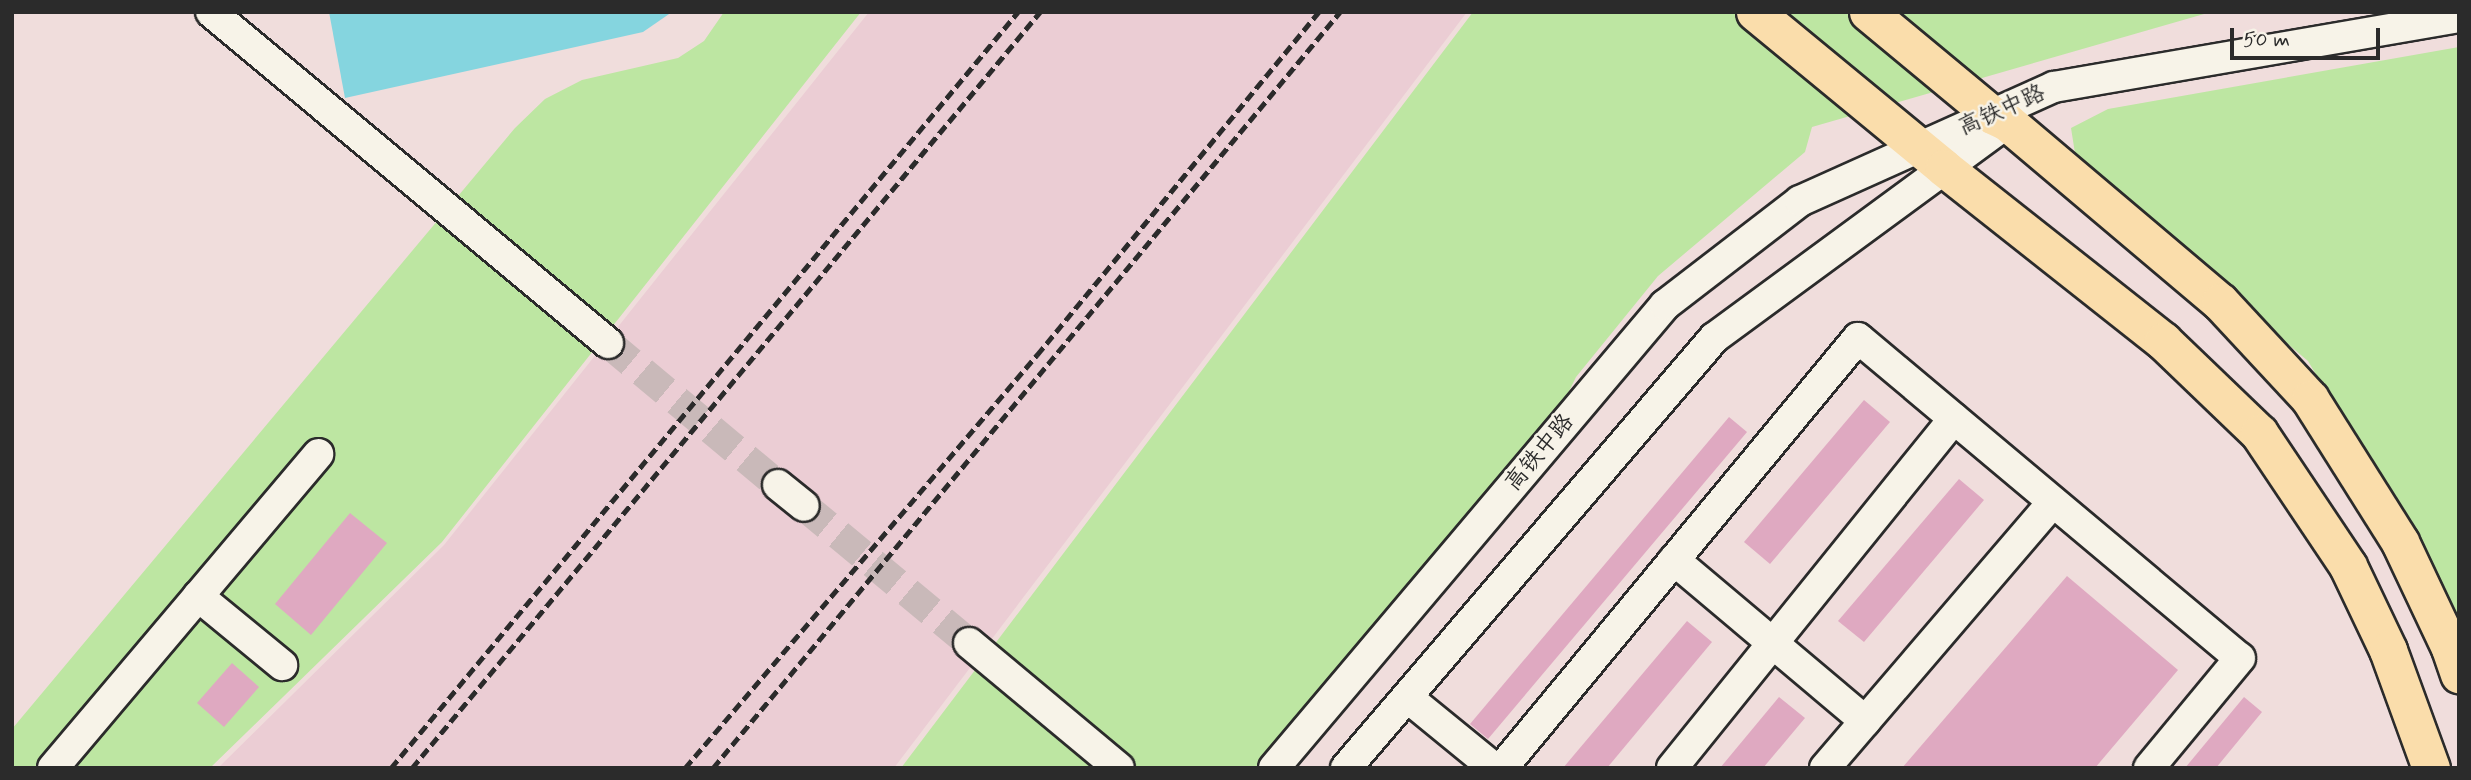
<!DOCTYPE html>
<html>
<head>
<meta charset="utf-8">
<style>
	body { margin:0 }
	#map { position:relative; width:2471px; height:780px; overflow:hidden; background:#f0dddc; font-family:Mynerve,"LXGW WenKai TC",sans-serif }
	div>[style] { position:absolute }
	.built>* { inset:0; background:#ebcdd4 }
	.green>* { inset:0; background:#bde6a2 }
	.water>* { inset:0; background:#85d5df }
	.building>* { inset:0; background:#dfa9c1 }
	.minor-tunnel>* { height:30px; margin-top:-15px; transform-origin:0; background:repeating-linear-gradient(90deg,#c9b9b9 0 30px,transparent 0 45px) }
	.roads { filter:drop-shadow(2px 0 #2b2b2b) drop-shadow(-2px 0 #2b2b2b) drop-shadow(0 2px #2b2b2b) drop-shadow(0 -2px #2b2b2b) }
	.minor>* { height:30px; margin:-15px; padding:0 15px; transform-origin:15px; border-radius:15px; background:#f7f3e8 }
	.major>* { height:37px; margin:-18.5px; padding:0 18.5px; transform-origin:18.5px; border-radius:18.5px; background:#faddab }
	.rail>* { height:5px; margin-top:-2.5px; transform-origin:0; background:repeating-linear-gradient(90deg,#2b2b2b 0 10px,transparent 0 15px) }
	span { translate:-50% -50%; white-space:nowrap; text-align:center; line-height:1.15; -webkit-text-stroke:5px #f7f3e8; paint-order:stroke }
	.street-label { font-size:23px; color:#2b2b2b }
	.frame { position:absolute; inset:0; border:14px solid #2b2b2b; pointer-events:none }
	.scale { position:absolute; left:2230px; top:28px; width:150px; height:32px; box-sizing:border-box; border:4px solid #2b2b2b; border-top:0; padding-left:9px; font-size:21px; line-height:24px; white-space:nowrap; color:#2b2b2b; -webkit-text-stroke:5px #f7f3e8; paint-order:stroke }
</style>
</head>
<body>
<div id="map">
	<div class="built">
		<i style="clip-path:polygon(869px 12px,1467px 12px,894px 768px,218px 768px,444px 545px)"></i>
	</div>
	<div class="green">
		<i style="clip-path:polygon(724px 12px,861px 12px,442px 542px,210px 768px,12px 768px,12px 729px,515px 128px,545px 99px,582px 80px,678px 58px,704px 41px)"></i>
		<i style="clip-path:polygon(1473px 12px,2211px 12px,1812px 127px,1805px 152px,1658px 276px,1576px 377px,1552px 426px,1256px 768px,901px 768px)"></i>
		<i style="clip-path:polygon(2459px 47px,2459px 635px,2444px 593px,2308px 361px,2077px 166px,2071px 128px,2108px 109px)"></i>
	</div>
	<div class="water">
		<i style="clip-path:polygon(329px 12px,672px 12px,643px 32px,345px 98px)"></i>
	</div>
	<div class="building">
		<i style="clip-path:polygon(1864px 400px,1890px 422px,1770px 564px,1744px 542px)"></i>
		<i style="clip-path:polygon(1729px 417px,1747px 432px,1488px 739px,1470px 724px)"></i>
		<i style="clip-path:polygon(1959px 479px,1984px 500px,1864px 642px,1838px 621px)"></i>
		<i style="clip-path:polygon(350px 513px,387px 543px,311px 635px,275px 604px)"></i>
		<i style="clip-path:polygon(2067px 576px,2178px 670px,2095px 768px,1902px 768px)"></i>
		<i style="clip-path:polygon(1687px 621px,1712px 642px,1607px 768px,1563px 768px)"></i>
		<i style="clip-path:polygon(232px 663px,259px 687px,224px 727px,197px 703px)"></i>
		<i style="clip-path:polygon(1779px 697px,1805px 718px,1763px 768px,1720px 768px)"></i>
		<i style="clip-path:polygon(2244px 697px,2262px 712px,2216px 768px,2185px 768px)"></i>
	</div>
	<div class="minor-tunnel">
		<i style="left:608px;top:343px;width:222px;rotate:39.9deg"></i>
		<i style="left:804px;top:506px;width:214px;rotate:39.7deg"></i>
	</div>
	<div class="roads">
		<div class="minor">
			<i style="left:211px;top:12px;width:517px;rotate:39.82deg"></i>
			<i style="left:778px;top:485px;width:33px;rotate:39deg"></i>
			<i style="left:1674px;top:560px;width:250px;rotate:40.1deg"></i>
			<i style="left:198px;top:596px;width:109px;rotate:39.4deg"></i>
			<i style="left:969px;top:643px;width:195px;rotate:39.8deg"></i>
			<i style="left:1407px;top:697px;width:112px;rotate:39.2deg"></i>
			<i style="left:53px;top:768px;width:411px;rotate:-49.8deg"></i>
			<i style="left:1274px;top:768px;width:606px;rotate:-49.82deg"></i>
			<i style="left:1665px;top:305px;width:170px;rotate:-37.6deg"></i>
			<i style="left:1800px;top:201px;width:278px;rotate:-24.2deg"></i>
			<i style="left:2054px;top:87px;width:411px;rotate:-9.8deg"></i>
			<i style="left:1346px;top:768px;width:566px;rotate:-49.44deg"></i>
			<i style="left:1714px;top:338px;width:366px;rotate:-36.3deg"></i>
			<i style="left:1502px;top:768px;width:558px;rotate:-50.38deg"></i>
			<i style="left:1858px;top:338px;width:498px;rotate:40deg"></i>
			<i style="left:2240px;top:658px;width:143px;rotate:129.6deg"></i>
			<i style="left:1672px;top:768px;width:449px;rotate:-51.1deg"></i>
			<i style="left:1825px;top:768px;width:350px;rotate:-49.4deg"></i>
		</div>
		<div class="major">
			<i style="left:1755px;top:12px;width:245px;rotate:39.5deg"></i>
			<i style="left:1944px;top:168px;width:279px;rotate:38.3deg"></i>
			<i style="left:2163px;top:341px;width:133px;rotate:43.8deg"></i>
			<i style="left:2259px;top:433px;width:160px;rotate:56.2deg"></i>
			<i style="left:2348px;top:566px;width:93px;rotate:64.5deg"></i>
			<i style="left:2388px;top:650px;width:126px;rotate:70deg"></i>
			<i style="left:1868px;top:12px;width:161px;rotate:39.7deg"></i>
			<i style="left:1992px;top:115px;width:17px;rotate:25deg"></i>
			<i style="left:2007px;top:122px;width:279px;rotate:40.2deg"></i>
			<i style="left:2220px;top:302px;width:132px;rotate:47.1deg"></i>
			<i style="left:2310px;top:399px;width:169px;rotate:57.8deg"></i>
			<i style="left:2400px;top:542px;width:117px;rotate:64.7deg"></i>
			<i style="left:2450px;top:648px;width:28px;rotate:71deg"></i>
		</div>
	</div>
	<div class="rail">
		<i style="left:391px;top:768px;width:982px;rotate:-50.33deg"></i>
		<i style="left:412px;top:768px;width:983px;rotate:-50.28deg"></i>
		<i style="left:685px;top:768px;width:543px;rotate:-49.56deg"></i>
		<i style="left:1037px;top:355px;width:444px;rotate:-50.6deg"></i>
		<i style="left:713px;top:768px;width:982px;rotate:-50.33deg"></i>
	</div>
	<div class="street-label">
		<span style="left:2002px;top:111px;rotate:-24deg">高铁中路</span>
		<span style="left:1540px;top:453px;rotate:-50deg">高铁中路</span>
	</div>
	<div class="frame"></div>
	<div class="scale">50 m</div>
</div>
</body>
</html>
